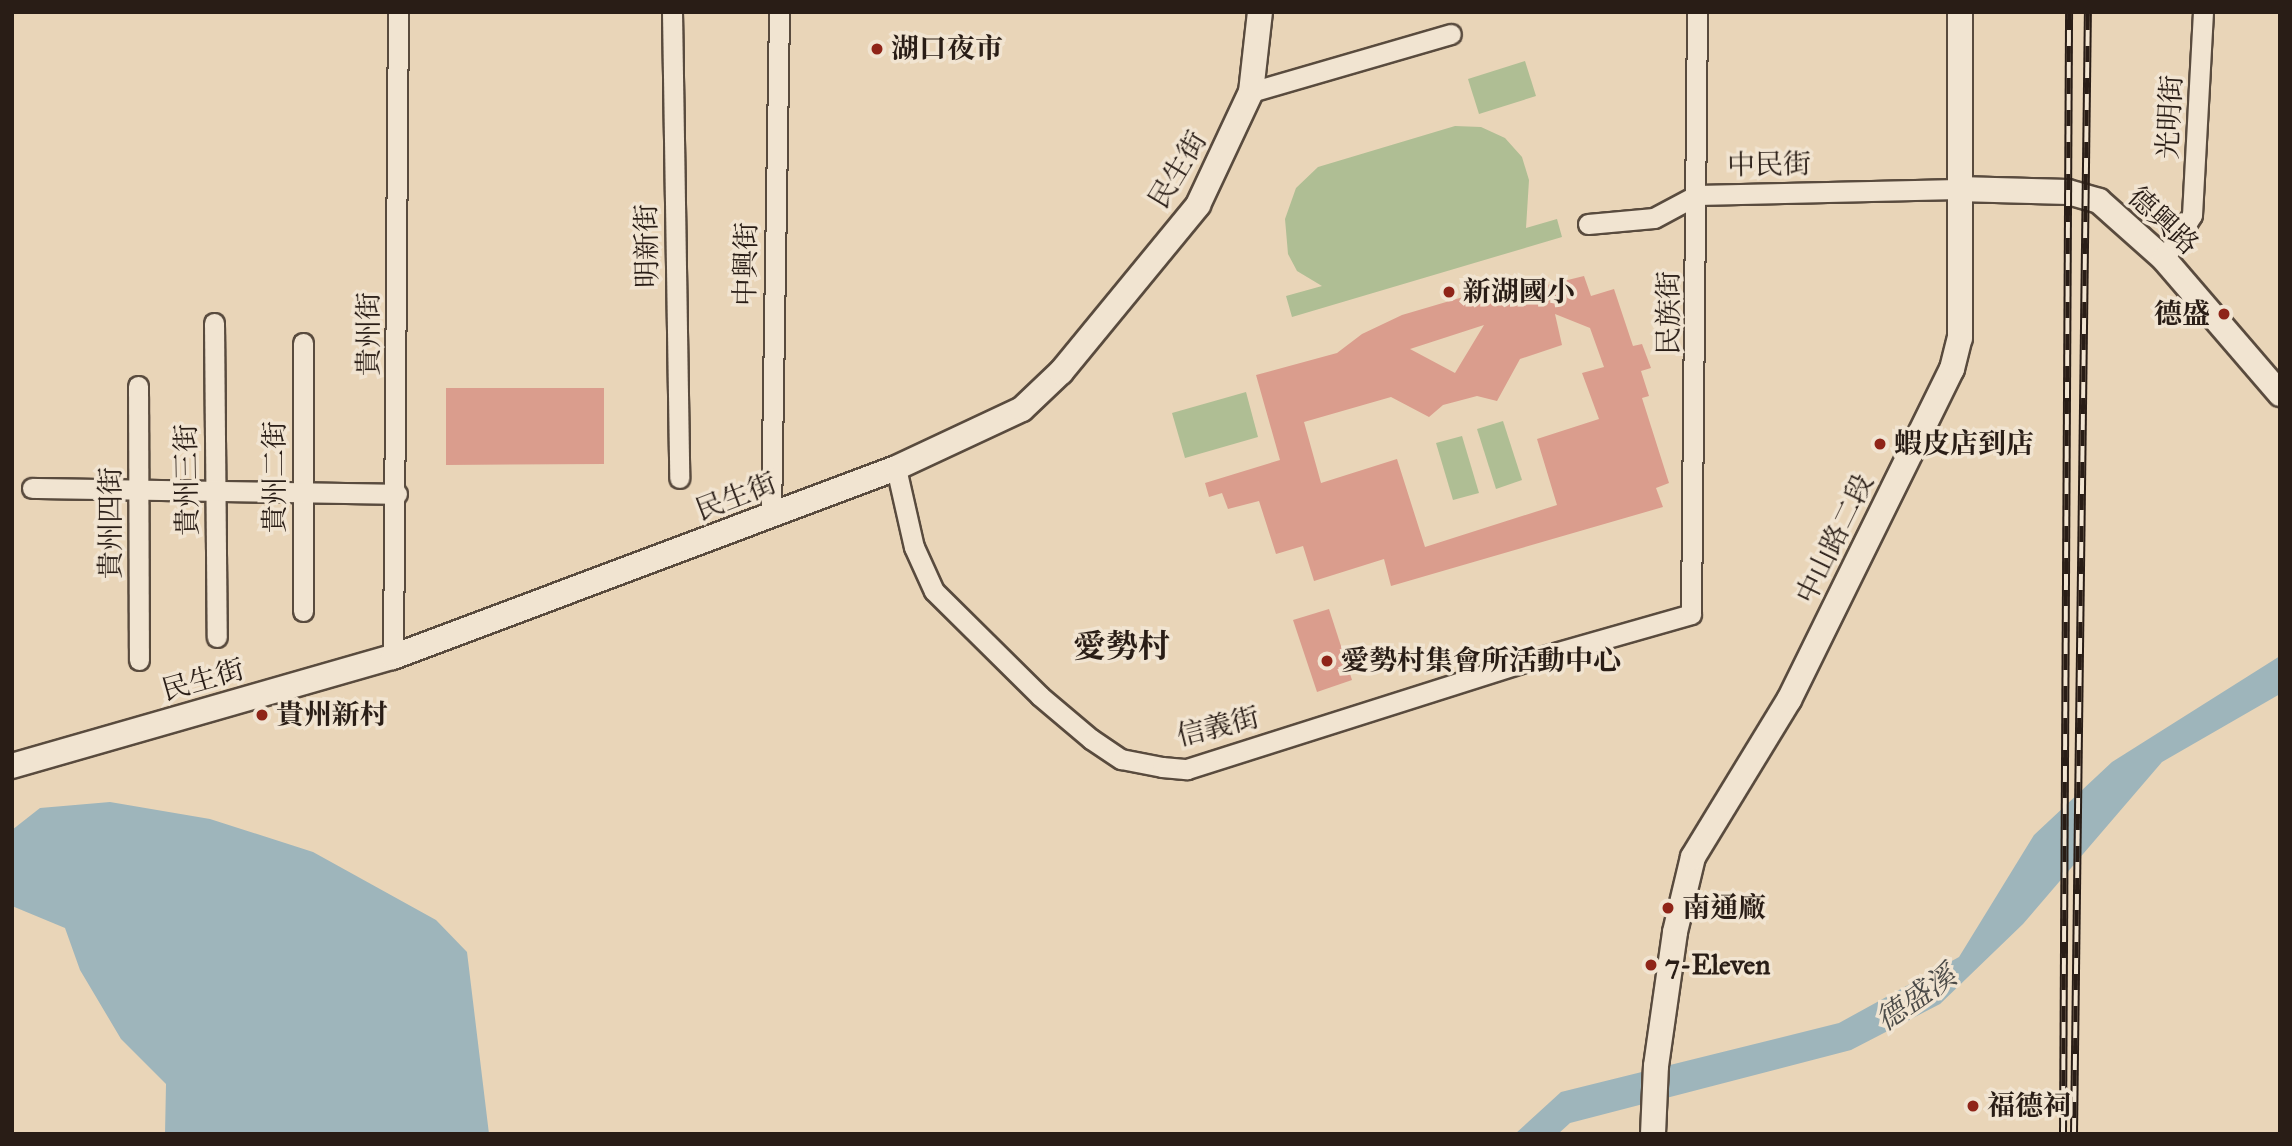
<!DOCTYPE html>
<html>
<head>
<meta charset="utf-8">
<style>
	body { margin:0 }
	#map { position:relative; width:2292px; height:1146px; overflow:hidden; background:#e9d5b8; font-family:"IM FELL Great Primer","Noto Serif TC",serif }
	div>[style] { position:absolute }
	.green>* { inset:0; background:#afbe94 }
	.water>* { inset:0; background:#9eb5bb }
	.building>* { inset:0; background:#da9d8d }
	.roads { filter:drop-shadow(2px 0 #594b3e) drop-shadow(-2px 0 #594b3e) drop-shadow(0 2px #594b3e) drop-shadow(0 -2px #594b3e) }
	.minor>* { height:19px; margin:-9.5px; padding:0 9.5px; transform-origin:9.5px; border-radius:9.5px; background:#f1e4d1 }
	.tertiary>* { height:24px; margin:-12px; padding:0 12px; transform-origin:12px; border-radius:12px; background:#f1e4d1 }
	.rail>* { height:8px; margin-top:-4px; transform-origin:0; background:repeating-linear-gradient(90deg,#f1e4d1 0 16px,#291d16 0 32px); box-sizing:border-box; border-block:2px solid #291d16 }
	.dots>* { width:19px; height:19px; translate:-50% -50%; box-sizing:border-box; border:4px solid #f1e4d1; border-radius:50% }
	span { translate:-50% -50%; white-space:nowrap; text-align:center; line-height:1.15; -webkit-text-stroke:7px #f1e4d1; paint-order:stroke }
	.poi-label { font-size:28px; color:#291d16; font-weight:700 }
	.left { translate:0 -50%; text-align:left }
	.right { translate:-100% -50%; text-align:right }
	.street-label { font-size:28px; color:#291d16 }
	.water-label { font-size:30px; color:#4c4b48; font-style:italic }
	.quarter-label { font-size:32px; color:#291d16; font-weight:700 }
	.frame { position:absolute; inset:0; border:14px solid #291d16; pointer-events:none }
</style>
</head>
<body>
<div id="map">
	<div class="green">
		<i style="clip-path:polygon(1525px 61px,1536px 96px,1479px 114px,1468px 79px)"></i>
		<i style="clip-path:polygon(1455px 126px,1481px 127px,1505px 138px,1522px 157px,1529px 180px,1526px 228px,1557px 219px,1562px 237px,1292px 317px,1286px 296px,1322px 286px,1297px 271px,1288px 254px,1285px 219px,1296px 188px,1318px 167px)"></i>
		<i style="clip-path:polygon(1246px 392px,1258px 437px,1185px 458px,1172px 413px)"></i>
		<i style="clip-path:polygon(1503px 421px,1522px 480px,1496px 489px,1477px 429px)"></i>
		<i style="clip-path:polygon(1462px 436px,1479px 493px,1453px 500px,1436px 443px)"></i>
	</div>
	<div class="water">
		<i style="clip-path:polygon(2280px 656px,2280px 694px,2162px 762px,2023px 924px,1940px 1004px,1851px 1050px,1570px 1123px,1558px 1134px,1515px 1134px,1561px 1092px,1839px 1023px,1959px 957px,2034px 835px,2112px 762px)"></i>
		<i style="clip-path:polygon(110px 802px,210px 819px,313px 852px,436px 920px,467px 952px,489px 1134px,165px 1134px,166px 1084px,121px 1039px,80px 970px,65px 928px,12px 906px,12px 830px,40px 808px)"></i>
	</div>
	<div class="building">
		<i style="clip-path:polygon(evenodd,1584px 276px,1591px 296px,1614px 289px,1633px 346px,1642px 344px,1651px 368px,1641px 371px,1649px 396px,1642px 398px,1669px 483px,1656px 488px,1663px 507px,1391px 586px,1384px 559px,1314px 581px,1303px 546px,1276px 554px,1259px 501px,1228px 509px,1222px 493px,1209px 497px,1205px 483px,1280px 460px,1256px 375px,1337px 353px,1362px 334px,1402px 315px,1470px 295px,1535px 288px,1584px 276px,1555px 314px,1590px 328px,1604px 367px,1582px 373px,1599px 419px,1537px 439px,1557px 505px,1425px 547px,1397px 459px,1321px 483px,1304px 422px,1391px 397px,1429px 417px,1443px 405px,1477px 396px,1497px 401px,1520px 359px,1562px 345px,1555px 314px,1584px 276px,1484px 325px,1455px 373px,1410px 349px,1484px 325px)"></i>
		<i style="clip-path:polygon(446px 388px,604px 388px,604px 464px,446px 465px)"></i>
		<i style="clip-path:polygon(1329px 609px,1352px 680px,1317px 692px,1293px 620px)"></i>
	</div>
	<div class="roads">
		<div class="minor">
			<i style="left:672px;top:12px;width:466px;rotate:89.1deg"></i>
			<i style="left:1251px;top:92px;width:208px;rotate:-16.2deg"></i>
			<i style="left:1588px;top:224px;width:66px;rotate:-5.2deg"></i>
			<i style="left:1654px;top:218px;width:49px;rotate:-28.1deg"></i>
			<i style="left:1697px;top:195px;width:261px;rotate:-1.3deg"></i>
			<i style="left:2164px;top:259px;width:52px;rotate:-57.5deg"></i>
			<i style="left:2192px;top:215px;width:203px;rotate:-86.9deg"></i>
			<i style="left:214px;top:323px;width:314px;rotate:89.5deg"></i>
			<i style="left:303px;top:343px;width:268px;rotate:90deg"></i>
			<i style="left:138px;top:386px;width:274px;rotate:89.8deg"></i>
			<i style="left:896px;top:468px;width:81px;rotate:77.2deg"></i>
			<i style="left:914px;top:547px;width:48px;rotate:65.6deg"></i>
			<i style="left:934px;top:591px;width:149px;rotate:44.7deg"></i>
			<i style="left:1040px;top:696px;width:67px;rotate:40.1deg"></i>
			<i style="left:1091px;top:739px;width:36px;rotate:34deg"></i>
			<i style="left:1121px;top:759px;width:42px;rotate:11deg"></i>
			<i style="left:1162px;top:767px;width:25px;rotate:5deg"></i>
			<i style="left:1187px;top:769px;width:367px;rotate:-17.6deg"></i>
			<i style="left:1537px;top:658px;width:160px;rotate:-15.9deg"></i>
			<i style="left:1691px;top:614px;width:602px;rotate:-89.43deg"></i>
			<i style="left:32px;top:488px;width:365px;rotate:0.9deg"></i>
			<i style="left:771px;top:516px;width:504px;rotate:-89.09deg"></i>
			<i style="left:393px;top:657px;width:645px;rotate:-89.56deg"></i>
		</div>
		<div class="tertiary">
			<i style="left:1958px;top:189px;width:110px;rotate:1.6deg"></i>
			<i style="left:2068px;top:192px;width:32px;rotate:16deg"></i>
			<i style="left:2099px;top:201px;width:87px;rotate:41.7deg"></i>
			<i style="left:2164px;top:259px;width:178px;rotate:49.3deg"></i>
			<i style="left:12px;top:766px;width:396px;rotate:-16deg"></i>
			<i style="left:393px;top:657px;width:537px;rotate:-20.59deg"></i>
			<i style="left:896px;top:468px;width:139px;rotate:-25.1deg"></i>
			<i style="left:1022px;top:409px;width:54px;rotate:-43.5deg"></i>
			<i style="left:1061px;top:372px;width:216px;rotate:-50.6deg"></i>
			<i style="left:1198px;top:205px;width:125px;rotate:-64.9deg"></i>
			<i style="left:1251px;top:92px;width:81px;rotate:-83.6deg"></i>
			<i style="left:1653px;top:1134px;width:68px;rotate:-87.5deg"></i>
			<i style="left:1656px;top:1066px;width:135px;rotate:-81.9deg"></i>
			<i style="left:1675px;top:932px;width:77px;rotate:-76.5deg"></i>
			<i style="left:1693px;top:857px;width:184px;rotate:-58.6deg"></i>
			<i style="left:1789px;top:700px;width:369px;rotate:-63.8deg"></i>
			<i style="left:1952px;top:369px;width:32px;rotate:-76deg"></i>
			<i style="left:1960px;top:338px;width:326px;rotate:-90deg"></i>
		</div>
	</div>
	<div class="rail">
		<i style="left:2063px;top:1134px;width:1122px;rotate:-89.69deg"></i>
		<i style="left:2074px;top:1134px;width:1122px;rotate:-89.29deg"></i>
	</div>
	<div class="dots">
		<i style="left:877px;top:49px;background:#8f2418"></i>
		<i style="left:1449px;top:292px;background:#8f2418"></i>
		<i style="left:2224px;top:314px;background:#8f2418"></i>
		<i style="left:1880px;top:444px;background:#8f2418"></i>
		<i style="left:1327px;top:661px;background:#8f2418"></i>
		<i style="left:262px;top:715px;background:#8f2418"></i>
		<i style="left:1668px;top:908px;background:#8f2418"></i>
		<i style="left:1651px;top:965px;background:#8f2418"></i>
		<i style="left:1973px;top:1106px;background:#8f2418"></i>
	</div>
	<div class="poi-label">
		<span class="left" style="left:891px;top:49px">湖口夜市</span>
		<span class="left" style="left:1463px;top:292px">新湖國小</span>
		<span class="right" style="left:2210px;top:314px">德盛</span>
		<span class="left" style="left:1894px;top:444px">蝦皮店到店</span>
		<span class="left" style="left:1341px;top:661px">愛勢村集會所活動中心</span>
		<span class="left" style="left:276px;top:715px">貴州新村</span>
		<span class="left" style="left:1682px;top:908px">南通廠</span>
		<span class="left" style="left:1665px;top:965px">7-Eleven</span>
		<span class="left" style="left:1987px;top:1106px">福德祠</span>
	</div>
	<div class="street-label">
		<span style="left:2170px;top:117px;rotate:-87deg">光明街</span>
		<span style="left:1769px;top:165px;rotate:-1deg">中民街</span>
		<span style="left:1178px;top:170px;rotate:-59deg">民生街</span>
		<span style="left:2163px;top:221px;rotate:43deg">德興路</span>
		<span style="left:647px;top:246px;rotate:-91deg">明新街</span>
		<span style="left:746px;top:264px;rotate:-89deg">中興街</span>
		<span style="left:1669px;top:313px;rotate:-90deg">民族街</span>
		<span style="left:369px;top:334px;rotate:-90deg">貴州街</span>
		<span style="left:275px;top:477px;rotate:-90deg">貴州二街</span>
		<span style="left:187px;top:480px;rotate:-91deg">貴州三街</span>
		<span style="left:736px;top:497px;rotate:-21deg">民生街</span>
		<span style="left:111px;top:523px;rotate:-90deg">貴州四街</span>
		<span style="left:1835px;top:539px;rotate:-64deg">中山路二段</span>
		<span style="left:203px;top:680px;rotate:-16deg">民生街</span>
		<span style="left:1218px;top:727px;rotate:-14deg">信義街</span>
	</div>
	<div class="water-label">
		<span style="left:1916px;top:998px;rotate:-35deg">德盛溪</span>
	</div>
	<div class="quarter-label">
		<span style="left:1122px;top:647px">愛勢村</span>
	</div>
	<div class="frame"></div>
</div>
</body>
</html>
